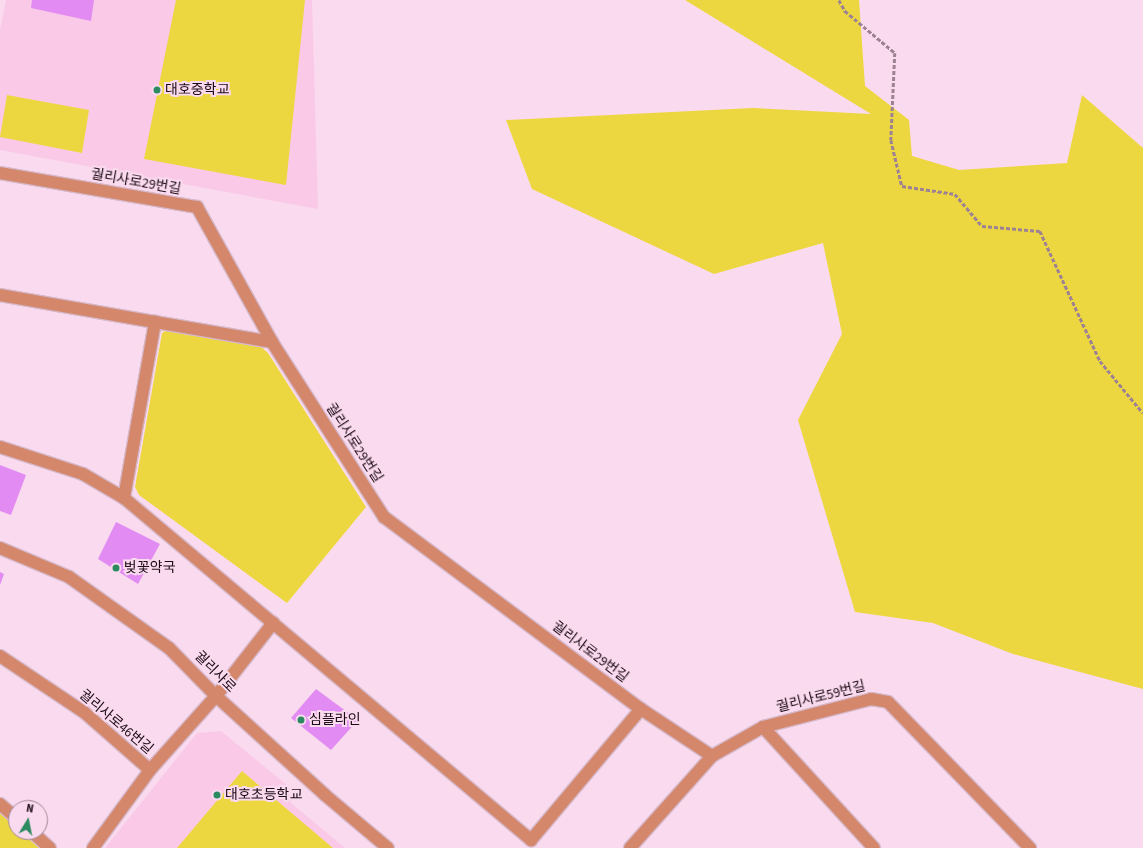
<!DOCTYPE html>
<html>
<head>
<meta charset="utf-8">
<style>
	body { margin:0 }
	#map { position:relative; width:1143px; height:848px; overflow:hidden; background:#fadaee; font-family:"Source Sans 3","Noto Sans KR",sans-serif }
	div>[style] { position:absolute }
	.built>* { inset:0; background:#fac9e7 }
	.green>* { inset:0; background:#edd740 }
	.building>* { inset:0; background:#e28cf3 }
	.path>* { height:2.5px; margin-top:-1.25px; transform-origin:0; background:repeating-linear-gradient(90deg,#9c8292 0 4px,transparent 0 6px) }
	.roads { filter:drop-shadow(1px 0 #d6b9cb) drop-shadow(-1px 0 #d6b9cb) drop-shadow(0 1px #d6b9cb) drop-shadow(0 -1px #d6b9cb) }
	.minor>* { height:12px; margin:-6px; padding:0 6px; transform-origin:6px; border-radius:6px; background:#d4876b }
	.dots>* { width:11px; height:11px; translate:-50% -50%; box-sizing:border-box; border:2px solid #fadaee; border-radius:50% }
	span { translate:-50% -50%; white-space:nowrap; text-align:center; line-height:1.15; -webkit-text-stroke:4px #fadaee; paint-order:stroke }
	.poi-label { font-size:14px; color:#1c0b16 }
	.left { translate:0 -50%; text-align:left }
	.street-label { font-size:14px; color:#1c0b16 }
	.north { position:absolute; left:8px; top:800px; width:40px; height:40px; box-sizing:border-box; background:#fadaee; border:1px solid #a18798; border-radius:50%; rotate:10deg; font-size:11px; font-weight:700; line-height:16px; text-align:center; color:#1c0b16 }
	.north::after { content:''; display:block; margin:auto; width:14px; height:18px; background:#2c8a61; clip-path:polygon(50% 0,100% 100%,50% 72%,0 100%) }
</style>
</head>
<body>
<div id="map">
	<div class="built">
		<i style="clip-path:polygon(6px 0,312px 0,318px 209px,0 150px,0 30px)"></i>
		<i style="clip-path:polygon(221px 731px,288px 786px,291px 803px,345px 848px,105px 848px,197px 733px)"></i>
	</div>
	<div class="green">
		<i style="clip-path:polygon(176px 0,305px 0,286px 185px,144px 159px)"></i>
		<i style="clip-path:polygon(685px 0,859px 0,865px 86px,909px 120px,912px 156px,959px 170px,1067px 163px,1082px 95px,1143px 148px,1143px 689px,1013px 654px,933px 623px,855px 612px,798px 420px,842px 334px,823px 243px,714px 274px,532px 189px,506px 120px,753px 108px,871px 114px)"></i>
		<i style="clip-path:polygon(7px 95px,89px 110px,82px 153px,0 137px)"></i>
		<i style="clip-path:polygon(167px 330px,260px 346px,268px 353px,366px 507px,287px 603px,139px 495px,135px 487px,162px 333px)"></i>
		<i style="clip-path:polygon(242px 771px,333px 848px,177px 848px)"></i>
		<i style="clip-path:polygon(0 813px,16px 827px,16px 832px,22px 832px,40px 848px,0 848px)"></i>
	</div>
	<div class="building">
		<i style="clip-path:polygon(32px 0,94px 0,91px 21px,31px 8px)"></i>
		<i style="clip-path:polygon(0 465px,26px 475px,11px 515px,0 511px)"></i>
		<i style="clip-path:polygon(116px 522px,160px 544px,138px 584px,98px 559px)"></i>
		<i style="clip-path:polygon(0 572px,4px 574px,0 585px)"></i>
		<i style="clip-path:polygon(316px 689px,358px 720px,331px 750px,291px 718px)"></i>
	</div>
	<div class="path">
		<i style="left:839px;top:0;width:13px;rotate:61deg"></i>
		<i style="left:845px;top:11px;width:65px;rotate:40deg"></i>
		<i style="left:895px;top:53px;width:87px;rotate:92.6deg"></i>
		<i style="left:891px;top:140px;width:47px;rotate:76.6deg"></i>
		<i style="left:902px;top:186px;width:54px;rotate:8.6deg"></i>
		<i style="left:955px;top:194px;width:42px;rotate:49.8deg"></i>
		<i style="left:982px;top:226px;width:58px;rotate:4.9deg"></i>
		<i style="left:1040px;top:231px;width:143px;rotate:65.2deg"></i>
		<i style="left:1100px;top:361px;width:67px;rotate:50.4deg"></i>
	</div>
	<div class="roads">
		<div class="minor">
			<i style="left:0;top:173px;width:200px;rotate:9.8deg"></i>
			<i style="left:197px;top:207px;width:154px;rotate:60.9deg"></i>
			<i style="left:272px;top:342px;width:208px;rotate:57.4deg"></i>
			<i style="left:384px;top:517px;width:321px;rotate:36.8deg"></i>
			<i style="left:641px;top:709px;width:85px;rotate:33.5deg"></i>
			<i style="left:0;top:295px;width:157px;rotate:9.9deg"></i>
			<i style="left:0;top:447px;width:87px;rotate:18deg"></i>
			<i style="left:83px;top:474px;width:48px;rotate:30.3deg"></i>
			<i style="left:124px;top:498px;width:179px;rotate:-80deg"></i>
			<i style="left:155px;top:322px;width:119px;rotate:9.7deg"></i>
			<i style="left:124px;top:498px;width:532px;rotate:40.04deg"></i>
			<i style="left:531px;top:840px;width:171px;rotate:-50deg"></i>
			<i style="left:0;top:548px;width:75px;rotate:22.8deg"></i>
			<i style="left:69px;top:577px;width:123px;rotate:35.4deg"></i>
			<i style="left:169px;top:648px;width:67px;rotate:45.6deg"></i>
			<i style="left:216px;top:696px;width:147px;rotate:42.2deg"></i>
			<i style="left:325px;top:795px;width:82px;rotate:40.1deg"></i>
			<i style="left:0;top:656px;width:102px;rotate:33.8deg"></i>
			<i style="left:85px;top:713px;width:86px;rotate:41.2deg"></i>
			<i style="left:150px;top:770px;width:99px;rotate:-48.3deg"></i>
			<i style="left:216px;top:696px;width:93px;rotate:-52deg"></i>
			<i style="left:763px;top:727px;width:164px;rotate:47.5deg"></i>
			<i style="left:0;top:804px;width:21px;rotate:41deg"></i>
			<i style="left:32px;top:832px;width:24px;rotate:42deg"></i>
			<i style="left:93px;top:848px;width:97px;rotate:-53.8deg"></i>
			<i style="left:630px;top:848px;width:123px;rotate:-48.3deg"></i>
			<i style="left:712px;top:756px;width:59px;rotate:-29.6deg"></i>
			<i style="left:763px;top:727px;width:112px;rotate:-14.5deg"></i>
			<i style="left:871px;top:699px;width:17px;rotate:10deg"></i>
			<i style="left:888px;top:702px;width:204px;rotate:45.8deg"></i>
		</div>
	</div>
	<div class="dots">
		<i style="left:157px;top:90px;background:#2c8a61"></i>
		<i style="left:116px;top:568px;background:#2c8a61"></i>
		<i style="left:301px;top:720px;background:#2c8a61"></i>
		<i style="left:217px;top:795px;background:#2c8a61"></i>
	</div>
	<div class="poi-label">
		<span class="left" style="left:165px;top:90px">대호중학교</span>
		<span class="left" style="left:124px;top:568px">벚꽃약국</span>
		<span class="left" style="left:309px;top:720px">심플라인</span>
		<span class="left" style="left:225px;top:795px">대호초등학교</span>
	</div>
	<div class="street-label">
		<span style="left:136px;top:182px;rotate:10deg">궐리사로29번길</span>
		<span style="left:354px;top:443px;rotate:57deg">궐리사로29번길</span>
		<span style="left:590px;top:652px;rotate:37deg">궐리사로29번길</span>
		<span style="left:215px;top:672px;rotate:45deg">궐리사로</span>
		<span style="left:821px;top:697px;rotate:-14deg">궐리사로59번길</span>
		<span style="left:116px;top:722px;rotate:40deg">궐리사로46번길</span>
	</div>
	<div class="north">N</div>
</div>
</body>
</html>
